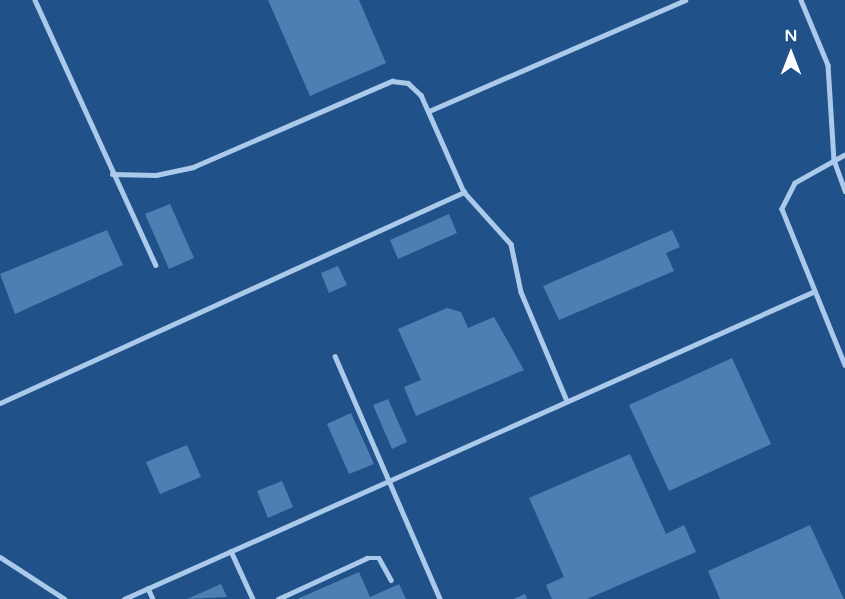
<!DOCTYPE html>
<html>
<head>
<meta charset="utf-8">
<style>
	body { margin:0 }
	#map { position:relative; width:845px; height:599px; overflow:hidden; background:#205289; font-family:"Varela Round",sans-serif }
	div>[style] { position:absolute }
	.building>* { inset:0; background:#4d7fb2 }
	.lane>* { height:4.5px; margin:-2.25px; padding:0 2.25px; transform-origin:2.25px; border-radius:2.25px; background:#abcaeb }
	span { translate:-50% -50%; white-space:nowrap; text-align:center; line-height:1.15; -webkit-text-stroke:4.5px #205289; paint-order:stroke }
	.north { position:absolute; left:761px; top:24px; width:60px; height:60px; -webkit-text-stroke:4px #205289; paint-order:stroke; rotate:0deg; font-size:16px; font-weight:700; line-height:24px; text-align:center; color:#fff }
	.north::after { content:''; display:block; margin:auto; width:21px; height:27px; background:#fff; clip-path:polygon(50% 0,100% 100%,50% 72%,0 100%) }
</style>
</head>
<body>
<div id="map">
	<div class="building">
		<i style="clip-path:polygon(268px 0,359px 0,386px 63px,310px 96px)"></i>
		<i style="clip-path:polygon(170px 204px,194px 258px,169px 269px,145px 214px)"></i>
		<i style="clip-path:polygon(449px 214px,457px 233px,398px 259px,390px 240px)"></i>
		<i style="clip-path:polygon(107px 230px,123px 265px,15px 314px,0 274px)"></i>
		<i style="clip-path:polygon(672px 230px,680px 247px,666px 253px,674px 271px,559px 320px,543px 286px)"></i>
		<i style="clip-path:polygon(338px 266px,347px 285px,329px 293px,321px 273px)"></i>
		<i style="clip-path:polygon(447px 308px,461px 312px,468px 328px,494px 317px,524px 370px,416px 416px,404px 387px,421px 380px,398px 329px)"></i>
		<i style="clip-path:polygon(732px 358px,771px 444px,669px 491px,629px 405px)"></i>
		<i style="clip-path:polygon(388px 399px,407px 442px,392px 449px,373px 405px)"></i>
		<i style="clip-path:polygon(351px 413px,374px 464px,349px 474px,327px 424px)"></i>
		<i style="clip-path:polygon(187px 445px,201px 477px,160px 494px,146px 462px)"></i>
		<i style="clip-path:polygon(630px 454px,666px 534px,684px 525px,696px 552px,587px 599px,552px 599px,546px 585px,564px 577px,529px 498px)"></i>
		<i style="clip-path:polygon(282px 481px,293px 507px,268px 518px,257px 491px)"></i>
		<i style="clip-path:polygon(810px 525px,844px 599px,720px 599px,708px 571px)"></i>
		<i style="clip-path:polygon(359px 572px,370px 597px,399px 584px,406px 599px,297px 599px)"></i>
		<i style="clip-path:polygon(221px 584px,227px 597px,187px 599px)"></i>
		<i style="clip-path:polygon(525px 594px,527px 599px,513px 599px)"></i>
	</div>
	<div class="lane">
		<i style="left:35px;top:0;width:291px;rotate:65.5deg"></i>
		<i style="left:801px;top:0;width:70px;rotate:67.4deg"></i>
		<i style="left:828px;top:65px;width:95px;rotate:86.4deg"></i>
		<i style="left:834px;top:160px;width:33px;rotate:70deg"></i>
		<i style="left:429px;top:111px;width:279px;rotate:-23.4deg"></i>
		<i style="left:845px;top:155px;width:57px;rotate:150.8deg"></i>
		<i style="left:795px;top:183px;width:29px;rotate:117deg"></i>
		<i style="left:782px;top:209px;width:168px;rotate:68deg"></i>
		<i style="left:112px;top:174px;width:44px;rotate:1.3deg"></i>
		<i style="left:156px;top:175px;width:38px;rotate:-12deg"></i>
		<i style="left:193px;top:167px;width:217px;rotate:-23.4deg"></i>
		<i style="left:392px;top:81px;width:16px;rotate:7deg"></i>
		<i style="left:408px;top:83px;width:18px;rotate:43deg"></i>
		<i style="left:421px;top:95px;width:106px;rotate:66.1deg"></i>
		<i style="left:464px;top:192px;width:70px;rotate:47.9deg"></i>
		<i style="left:511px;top:244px;width:49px;rotate:78.2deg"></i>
		<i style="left:521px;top:292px;width:118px;rotate:67.1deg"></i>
		<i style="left:335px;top:356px;width:265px;rotate:66.6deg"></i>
		<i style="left:0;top:403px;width:510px;rotate:-24.45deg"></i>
		<i style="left:231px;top:551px;width:53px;rotate:65.4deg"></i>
		<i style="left:0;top:557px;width:77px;rotate:32.9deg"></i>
		<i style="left:148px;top:588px;width:12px;rotate:66deg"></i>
		<i style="left:124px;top:599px;width:754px;rotate:-24.02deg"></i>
		<i style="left:278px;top:599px;width:98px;rotate:-24.7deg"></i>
		<i style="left:367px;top:558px;width:12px"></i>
		<i style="left:379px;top:558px;width:25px;rotate:61deg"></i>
	</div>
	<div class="north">N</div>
</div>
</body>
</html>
